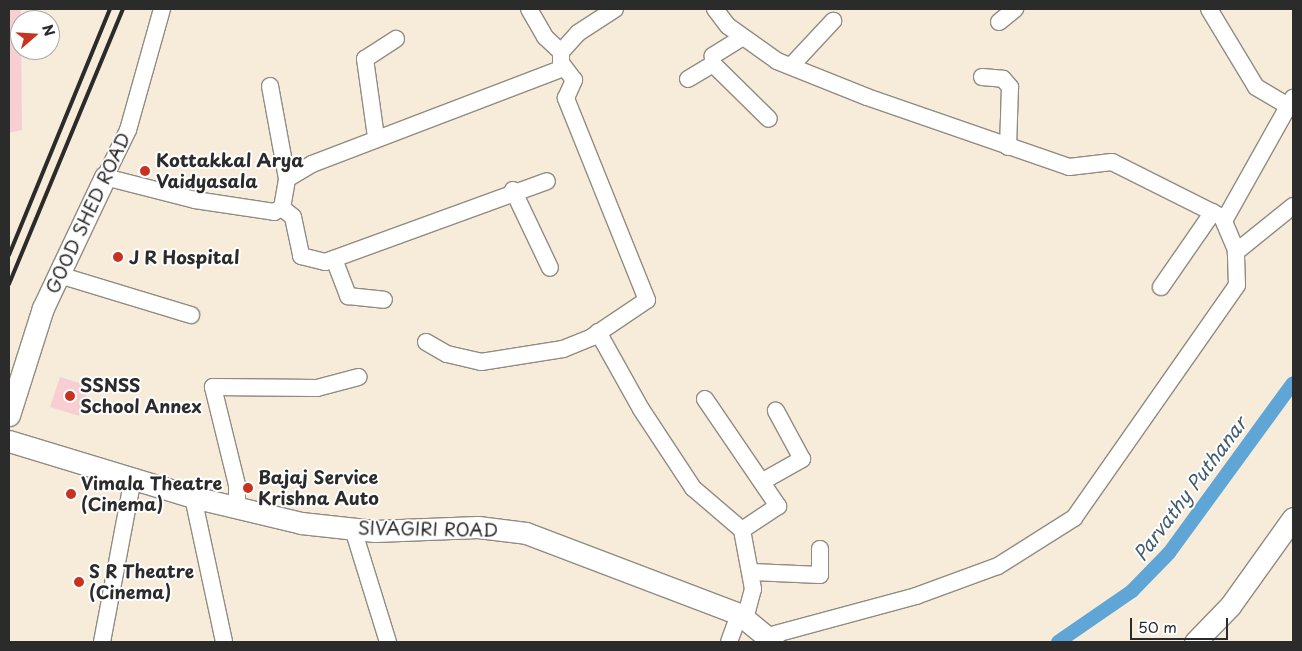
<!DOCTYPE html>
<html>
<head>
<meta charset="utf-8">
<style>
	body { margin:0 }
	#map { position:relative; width:1302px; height:651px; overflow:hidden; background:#f7ecda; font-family:"Playpen Sans",sans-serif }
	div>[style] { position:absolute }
	.built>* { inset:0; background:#f7cfd2 }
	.canal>* { height:14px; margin:-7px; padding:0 7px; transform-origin:7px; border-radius:7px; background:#5fa5d5 }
	.roads { filter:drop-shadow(1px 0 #918c82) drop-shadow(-1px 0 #918c82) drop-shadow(0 1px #918c82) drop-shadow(0 -1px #918c82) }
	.minor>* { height:16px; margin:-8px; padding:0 8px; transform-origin:8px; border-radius:8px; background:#fff }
	.major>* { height:21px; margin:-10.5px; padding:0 10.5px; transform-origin:10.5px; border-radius:10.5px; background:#fff }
	.rail>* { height:4px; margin:-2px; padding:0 2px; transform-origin:2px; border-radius:2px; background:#2b2b2b }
	.dots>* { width:14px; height:14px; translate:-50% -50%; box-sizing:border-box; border:2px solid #fff; border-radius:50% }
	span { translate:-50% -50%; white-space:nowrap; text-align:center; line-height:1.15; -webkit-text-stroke:4px #fff; paint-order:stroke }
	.poi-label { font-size:18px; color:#2b2b2b; font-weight:700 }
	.left { translate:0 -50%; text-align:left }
	.street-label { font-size:18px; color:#2b2b2b }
	.water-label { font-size:19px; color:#405c6f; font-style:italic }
	.frame { position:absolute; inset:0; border:10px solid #2b2b2b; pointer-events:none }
	.north { position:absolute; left:10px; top:10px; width:50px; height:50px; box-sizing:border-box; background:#fff; border:1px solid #aaa; border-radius:50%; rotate:71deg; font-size:14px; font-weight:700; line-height:20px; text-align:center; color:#2b2b2b }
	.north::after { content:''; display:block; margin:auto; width:18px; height:22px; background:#c8321e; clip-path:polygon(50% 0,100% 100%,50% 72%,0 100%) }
	.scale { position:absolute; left:1130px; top:618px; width:98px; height:22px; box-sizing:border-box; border:2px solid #2b2b2b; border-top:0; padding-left:6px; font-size:15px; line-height:18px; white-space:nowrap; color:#2b2b2b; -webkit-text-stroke:4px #fff; paint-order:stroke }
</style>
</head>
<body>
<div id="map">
	<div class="built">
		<i style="clip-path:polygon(9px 9px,21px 9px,22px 130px,9px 133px)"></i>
		<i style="clip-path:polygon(60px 377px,89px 386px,79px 416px,50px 407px)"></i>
	</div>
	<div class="canal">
		<i style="left:1058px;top:642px;width:90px;rotate:-34.6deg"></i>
		<i style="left:1132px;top:591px;width:53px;rotate:-45.8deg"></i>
		<i style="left:1169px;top:553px;width:210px;rotate:-53.9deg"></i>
	</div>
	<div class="roads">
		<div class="minor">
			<i style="left:162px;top:9px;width:126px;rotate:105.7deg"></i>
			<i style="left:128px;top:130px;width:52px;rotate:116.1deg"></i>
			<i style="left:105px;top:177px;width:93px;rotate:14.3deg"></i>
			<i style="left:195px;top:200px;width:80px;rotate:8.6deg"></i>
			<i style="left:274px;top:212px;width:9px;rotate:-27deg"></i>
			<i style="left:282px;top:208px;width:29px;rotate:-80deg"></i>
			<i style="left:287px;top:179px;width:29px;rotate:-31deg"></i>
			<i style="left:312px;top:164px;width:267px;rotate:-20.9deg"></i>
			<i style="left:561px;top:69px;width:17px;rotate:-90deg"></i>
			<i style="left:561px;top:52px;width:25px;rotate:-48deg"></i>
			<i style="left:578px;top:33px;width:44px;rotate:-33deg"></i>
			<i style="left:529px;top:9px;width:32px;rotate:60deg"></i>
			<i style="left:545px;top:37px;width:22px;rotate:43deg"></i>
			<i style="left:715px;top:9px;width:21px;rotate:53deg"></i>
			<i style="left:728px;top:26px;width:60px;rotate:35.5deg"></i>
			<i style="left:777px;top:61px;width:97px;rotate:21.8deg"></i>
			<i style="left:867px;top:97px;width:214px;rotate:19.1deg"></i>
			<i style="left:1069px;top:167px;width:43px;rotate:-6.6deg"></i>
			<i style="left:1112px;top:162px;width:123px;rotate:26.6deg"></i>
			<i style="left:1222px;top:217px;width:38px;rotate:67deg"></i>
			<i style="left:1209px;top:9px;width:91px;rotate:58.9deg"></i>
			<i style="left:1256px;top:87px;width:43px;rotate:30.7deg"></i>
			<i style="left:999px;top:22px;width:21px;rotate:-39deg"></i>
			<i style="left:743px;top:37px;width:36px;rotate:148deg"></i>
			<i style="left:713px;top:56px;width:8px;rotate:90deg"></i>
			<i style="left:713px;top:64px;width:78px;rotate:44.5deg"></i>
			<i style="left:791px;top:66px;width:62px;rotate:-47deg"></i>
			<i style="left:982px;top:77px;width:21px;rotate:5deg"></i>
			<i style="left:1003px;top:79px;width:11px;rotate:49deg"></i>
			<i style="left:1010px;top:87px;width:60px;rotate:91.9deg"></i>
			<i style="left:688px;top:79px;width:29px;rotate:-31deg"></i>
			<i style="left:270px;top:86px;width:95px;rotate:79.6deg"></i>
			<i style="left:376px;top:137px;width:79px;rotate:-98deg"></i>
			<i style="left:365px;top:59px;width:37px;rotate:-33deg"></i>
			<i style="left:513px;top:190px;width:86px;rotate:64.6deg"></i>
			<i style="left:282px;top:208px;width:14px;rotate:39deg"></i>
			<i style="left:293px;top:217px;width:40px;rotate:78deg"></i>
			<i style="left:301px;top:256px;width:25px;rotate:14deg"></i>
			<i style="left:325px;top:262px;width:236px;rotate:-20deg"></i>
			<i style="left:1225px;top:219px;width:139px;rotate:-60.7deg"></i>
			<i style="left:334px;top:259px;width:40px;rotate:69deg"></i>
			<i style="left:348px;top:296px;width:36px;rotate:6deg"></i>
			<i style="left:59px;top:275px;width:138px;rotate:16.9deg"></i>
			<i style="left:1161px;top:287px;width:91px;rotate:-55.3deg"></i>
			<i style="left:598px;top:332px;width:88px;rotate:60.8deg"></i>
			<i style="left:641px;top:409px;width:95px;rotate:56.6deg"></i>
			<i style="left:693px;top:488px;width:65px;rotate:40.6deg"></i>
			<i style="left:742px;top:530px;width:60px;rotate:79.4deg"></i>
			<i style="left:753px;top:589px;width:31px;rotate:105deg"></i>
			<i style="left:426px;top:342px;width:24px;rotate:30deg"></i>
			<i style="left:447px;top:354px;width:35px;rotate:13deg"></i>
			<i style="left:481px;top:362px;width:83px;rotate:-9deg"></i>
			<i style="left:563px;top:349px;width:31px;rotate:-22deg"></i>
			<i style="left:592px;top:337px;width:66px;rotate:-33.9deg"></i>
			<i style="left:647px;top:300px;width:218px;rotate:-111.9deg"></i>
			<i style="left:566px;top:98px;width:20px;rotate:-66deg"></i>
			<i style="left:574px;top:80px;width:21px;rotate:-127deg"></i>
			<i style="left:705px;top:399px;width:130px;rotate:55.7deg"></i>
			<i style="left:778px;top:506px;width:43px;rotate:146.3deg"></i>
			<i style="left:763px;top:481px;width:45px;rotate:-29.4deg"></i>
			<i style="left:802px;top:459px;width:55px;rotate:-118.4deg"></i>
			<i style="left:193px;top:497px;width:148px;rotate:77.9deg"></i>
			<i style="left:237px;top:507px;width:22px;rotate:-90deg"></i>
			<i style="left:237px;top:485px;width:101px;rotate:-103.8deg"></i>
			<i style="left:213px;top:387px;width:104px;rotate:0.6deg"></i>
			<i style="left:317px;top:388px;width:43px;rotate:-14.7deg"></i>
			<i style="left:353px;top:529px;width:118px;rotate:72.8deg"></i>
			<i style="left:752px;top:572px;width:68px;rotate:2.5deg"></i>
			<i style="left:820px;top:575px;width:26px;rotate:-90deg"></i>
			<i style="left:768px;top:636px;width:153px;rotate:-15.1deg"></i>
			<i style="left:916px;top:596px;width:87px;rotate:-20.1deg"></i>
			<i style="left:998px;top:566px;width:90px;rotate:-32.3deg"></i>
			<i style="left:1074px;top:518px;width:284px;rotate:-55deg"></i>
			<i style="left:1237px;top:285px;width:33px;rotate:-92deg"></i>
			<i style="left:1236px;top:252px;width:73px;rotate:-38.9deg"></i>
			<i style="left:102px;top:642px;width:167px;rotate:-79.3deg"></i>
			<i style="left:729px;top:642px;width:30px;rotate:-70deg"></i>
		</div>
		<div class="major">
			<i style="left:9px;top:415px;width:112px;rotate:-72.4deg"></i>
			<i style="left:43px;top:308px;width:145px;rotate:-64.7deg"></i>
			<i style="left:9px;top:441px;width:192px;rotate:16.9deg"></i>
			<i style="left:193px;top:497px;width:111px;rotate:13.5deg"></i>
			<i style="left:301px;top:523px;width:74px;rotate:6.2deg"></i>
			<i style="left:375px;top:531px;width:103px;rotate:-2.2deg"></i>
			<i style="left:478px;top:527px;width:48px;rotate:7.1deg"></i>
			<i style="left:526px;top:533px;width:228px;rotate:20.8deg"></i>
			<i style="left:739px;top:614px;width:44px;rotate:39.5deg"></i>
			<i style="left:1195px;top:642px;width:50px;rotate:-45.8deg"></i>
			<i style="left:1230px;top:606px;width:108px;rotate:-54.4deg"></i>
		</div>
	</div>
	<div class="rail">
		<i style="left:9px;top:255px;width:266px;rotate:-67.7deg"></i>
		<i style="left:9px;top:284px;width:298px;rotate:-67.5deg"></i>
	</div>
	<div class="dots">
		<i style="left:145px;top:171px;background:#c8321e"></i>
		<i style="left:118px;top:257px;background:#c8321e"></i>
		<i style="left:70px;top:396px;background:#c8321e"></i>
		<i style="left:248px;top:488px;background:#c8321e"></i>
		<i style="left:71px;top:494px;background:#c8321e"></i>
		<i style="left:79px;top:582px;background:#c8321e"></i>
	</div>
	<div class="poi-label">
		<span class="left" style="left:156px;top:171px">Kottakkal Arya<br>Vaidyasala</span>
		<span class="left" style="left:129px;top:257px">J R Hospital</span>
		<span class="left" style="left:80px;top:396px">SSNSS<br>School Annex</span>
		<span class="left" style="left:258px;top:488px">Bajaj Service<br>Krishna Auto</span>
		<span class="left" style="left:81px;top:494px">Vimala Theatre<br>(Cinema)</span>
		<span class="left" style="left:89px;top:582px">S R Theatre<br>(Cinema)</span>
	</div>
	<div class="street-label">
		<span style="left:88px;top:213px;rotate:-65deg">GOOD SHED ROAD</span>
		<span style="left:428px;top:529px;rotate:1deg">SIVAGIRI ROAD</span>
	</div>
	<div class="water-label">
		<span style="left:1190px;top:489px;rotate:-53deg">Parvathy Puthanar</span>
	</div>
	<div class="frame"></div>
	<div class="north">N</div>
	<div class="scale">50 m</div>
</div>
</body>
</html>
